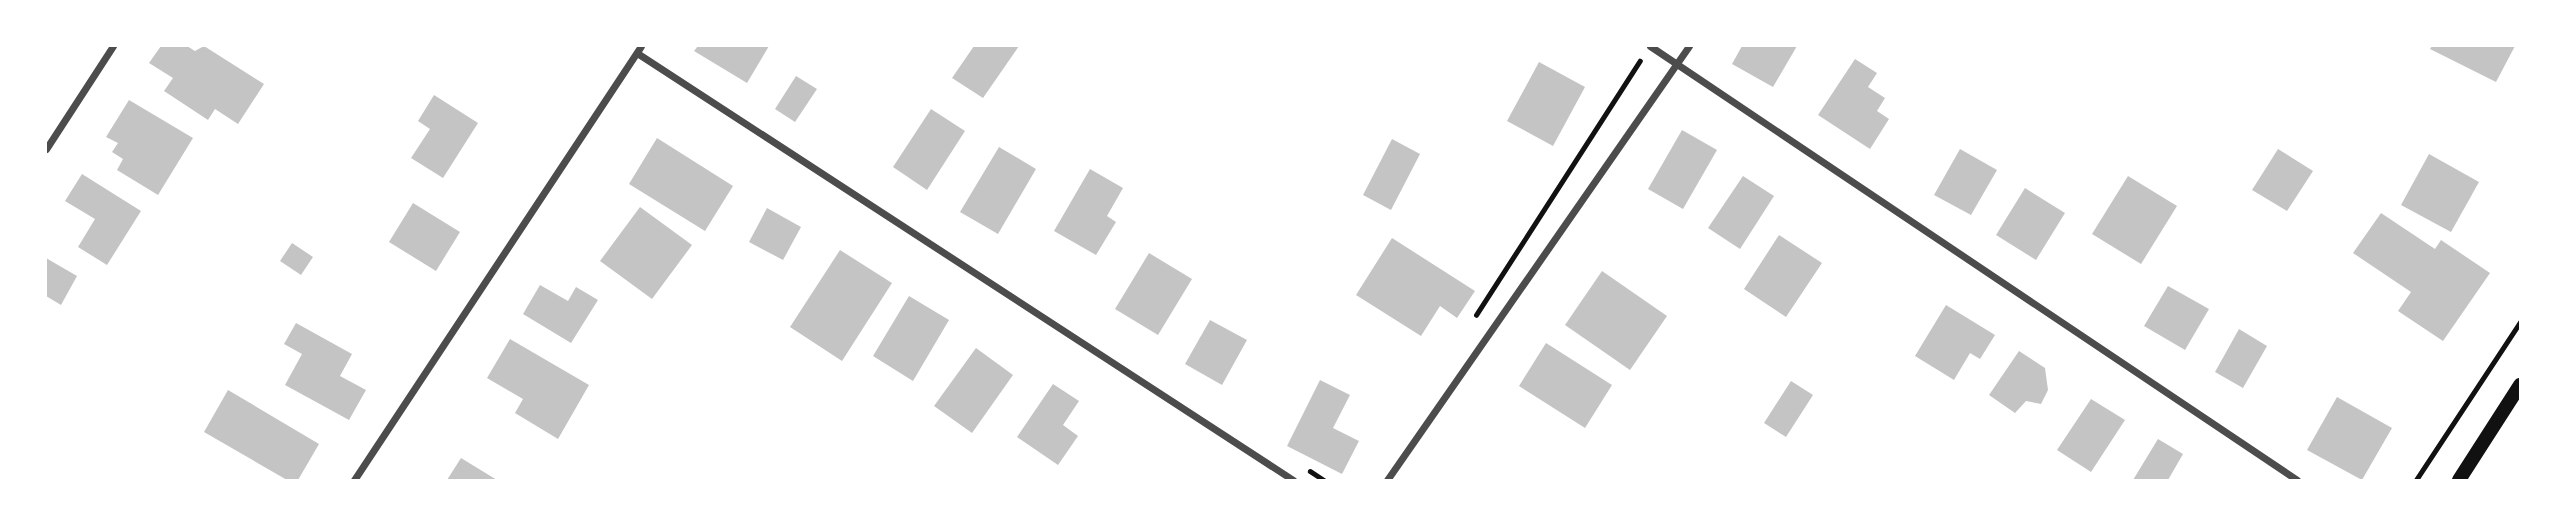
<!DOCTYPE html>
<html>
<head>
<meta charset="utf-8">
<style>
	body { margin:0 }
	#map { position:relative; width:2566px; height:526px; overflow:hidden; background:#fff; font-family:"Titillium Web",sans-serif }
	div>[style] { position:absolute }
	.building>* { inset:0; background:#c4c4c4 }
	.path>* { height:4.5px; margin:-2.25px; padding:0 2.25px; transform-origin:2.25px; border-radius:2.25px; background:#111 }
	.minor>* { height:7px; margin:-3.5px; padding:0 3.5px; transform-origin:3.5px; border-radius:3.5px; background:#4c4c4c }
	.secondary>* { height:14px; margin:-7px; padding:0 7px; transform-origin:7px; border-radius:7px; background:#111 }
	span { translate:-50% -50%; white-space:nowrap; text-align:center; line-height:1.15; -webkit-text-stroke:6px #fff; paint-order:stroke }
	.frame { position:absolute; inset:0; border:47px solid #fff; pointer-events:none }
</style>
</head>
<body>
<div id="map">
	<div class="building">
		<i style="clip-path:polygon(161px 46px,187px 46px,195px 51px,204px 46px,264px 84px,238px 124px,215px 109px,208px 120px,164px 91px,173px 78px,149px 63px)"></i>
		<i style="clip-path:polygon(698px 46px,769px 46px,747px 83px,694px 51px)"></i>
		<i style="clip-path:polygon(974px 46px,1019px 46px,983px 98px,952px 78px)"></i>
		<i style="clip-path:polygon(1742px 46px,1797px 46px,1773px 87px,1732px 64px)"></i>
		<i style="clip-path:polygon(2432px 46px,2515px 46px,2496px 82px,2430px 49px)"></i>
		<i style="clip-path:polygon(1855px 59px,1877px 73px,1868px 87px,1885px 98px,1877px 111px,1889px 119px,1870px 149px,1818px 115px)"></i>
		<i style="clip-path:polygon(1539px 62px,1585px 87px,1553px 146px,1507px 121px)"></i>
		<i style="clip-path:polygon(796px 76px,817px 89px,795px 122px,775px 109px)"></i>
		<i style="clip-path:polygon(434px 95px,478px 123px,443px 178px,411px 158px,430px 129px,418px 121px)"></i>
		<i style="clip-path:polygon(129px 100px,193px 138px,158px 195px,117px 170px,123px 159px,112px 152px,118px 143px,106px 137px)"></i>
		<i style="clip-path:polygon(931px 109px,965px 131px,927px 190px,893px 167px)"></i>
		<i style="clip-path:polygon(1682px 130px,1717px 150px,1683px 209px,1648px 189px)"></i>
		<i style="clip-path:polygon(657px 138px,733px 186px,705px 231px,629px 184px)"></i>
		<i style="clip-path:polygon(1392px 139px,1420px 154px,1391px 210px,1363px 195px)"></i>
		<i style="clip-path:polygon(999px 147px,1036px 169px,998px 234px,960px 212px)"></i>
		<i style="clip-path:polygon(1960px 149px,1997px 170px,1971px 215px,1934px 195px)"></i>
		<i style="clip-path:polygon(2278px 149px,2313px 171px,2287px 211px,2252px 190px)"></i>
		<i style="clip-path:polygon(2429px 154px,2479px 182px,2451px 232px,2401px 205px)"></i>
		<i style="clip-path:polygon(1090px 169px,1123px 188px,1107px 216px,1116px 222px,1096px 255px,1054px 231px)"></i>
		<i style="clip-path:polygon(82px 174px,141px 211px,107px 265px,78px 247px,95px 219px,65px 201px)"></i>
		<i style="clip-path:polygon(1743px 176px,1774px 196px,1740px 249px,1708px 228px)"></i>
		<i style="clip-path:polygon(2128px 176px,2177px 206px,2141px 264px,2092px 234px)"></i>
		<i style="clip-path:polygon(2025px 188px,2065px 213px,2036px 260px,1996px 235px)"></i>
		<i style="clip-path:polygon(413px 203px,460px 232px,436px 271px,389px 242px)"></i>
		<i style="clip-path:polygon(640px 207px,692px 245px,652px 299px,600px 261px)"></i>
		<i style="clip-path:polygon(767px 208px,801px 227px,783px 260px,749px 242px)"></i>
		<i style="clip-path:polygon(2381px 213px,2435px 249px,2441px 240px,2490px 273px,2443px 341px,2398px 311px,2411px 292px,2353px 253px)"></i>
		<i style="clip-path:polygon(1779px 235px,1822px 263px,1786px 317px,1744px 289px)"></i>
		<i style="clip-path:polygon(1392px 238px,1475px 291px,1457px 318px,1440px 306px,1421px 336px,1356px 295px)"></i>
		<i style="clip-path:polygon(292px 243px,313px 257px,301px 275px,280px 261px)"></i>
		<i style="clip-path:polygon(840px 250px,892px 283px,842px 361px,790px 327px)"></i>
		<i style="clip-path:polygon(1149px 253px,1192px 279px,1158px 335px,1115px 309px)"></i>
		<i style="clip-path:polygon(46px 258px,77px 276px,61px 305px,46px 296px)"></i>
		<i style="clip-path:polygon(1602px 271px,1667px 316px,1630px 370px,1565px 325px)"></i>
		<i style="clip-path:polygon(540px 285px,568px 301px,576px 287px,598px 300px,571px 343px,523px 314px)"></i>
		<i style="clip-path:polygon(2168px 286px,2209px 309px,2185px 350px,2144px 326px)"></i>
		<i style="clip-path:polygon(909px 296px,949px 320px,913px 381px,873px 356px)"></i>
		<i style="clip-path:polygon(1946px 305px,1995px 335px,1980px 359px,1970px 353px,1954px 380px,1915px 356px)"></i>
		<i style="clip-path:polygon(1210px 320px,1247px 340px,1222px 385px,1185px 364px)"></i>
		<i style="clip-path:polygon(296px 323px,352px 354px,340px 376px,366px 390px,349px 420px,285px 385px,302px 354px,284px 344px)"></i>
		<i style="clip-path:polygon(2239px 329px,2267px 346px,2243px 388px,2215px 372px)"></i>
		<i style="clip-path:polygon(510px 339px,589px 385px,558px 439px,515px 413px,523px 399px,487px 378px)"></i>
		<i style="clip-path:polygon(1546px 343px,1612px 385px,1585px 428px,1519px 386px)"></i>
		<i style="clip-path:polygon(976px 348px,1013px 375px,972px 433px,934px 406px)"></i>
		<i style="clip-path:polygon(2019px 351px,2045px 368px,2048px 390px,2041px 404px,2026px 401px,2015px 413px,1989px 395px)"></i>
		<i style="clip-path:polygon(1320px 380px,1350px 395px,1333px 428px,1359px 441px,1342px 474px,1287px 446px)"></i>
		<i style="clip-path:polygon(1791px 381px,1813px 395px,1786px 437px,1764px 423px)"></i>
		<i style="clip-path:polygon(1053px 384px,1079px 401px,1063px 425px,1078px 436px,1058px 465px,1017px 437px)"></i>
		<i style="clip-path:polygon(228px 390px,319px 444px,298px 480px,287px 480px,204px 432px)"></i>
		<i style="clip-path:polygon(2337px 397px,2392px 428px,2362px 480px,2307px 450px)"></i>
		<i style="clip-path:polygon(2091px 399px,2125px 420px,2091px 472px,2057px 450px)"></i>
		<i style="clip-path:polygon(2158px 439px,2183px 454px,2168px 480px,2133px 480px)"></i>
		<i style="clip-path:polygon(461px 458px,497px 480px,447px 480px)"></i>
	</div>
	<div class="path">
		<i style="left:1476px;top:315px;width:302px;rotate:-57.2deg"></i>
		<i style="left:1310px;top:471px;width:17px;rotate:33deg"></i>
		<i style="left:2416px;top:480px;width:189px;rotate:-56.6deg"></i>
	</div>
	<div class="minor">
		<i style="left:1650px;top:46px;width:779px;rotate:33.85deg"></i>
		<i style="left:637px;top:53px;width:783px;rotate:33.06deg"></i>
		<i style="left:46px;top:149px;width:123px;rotate:-57deg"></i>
		<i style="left:354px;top:480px;width:520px;rotate:-56.52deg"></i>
		<i style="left:1387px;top:480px;width:529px;rotate:-55.17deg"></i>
	</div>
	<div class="secondary">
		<i style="left:2459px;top:480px;width:113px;rotate:-57.3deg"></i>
	</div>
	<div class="frame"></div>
</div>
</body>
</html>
